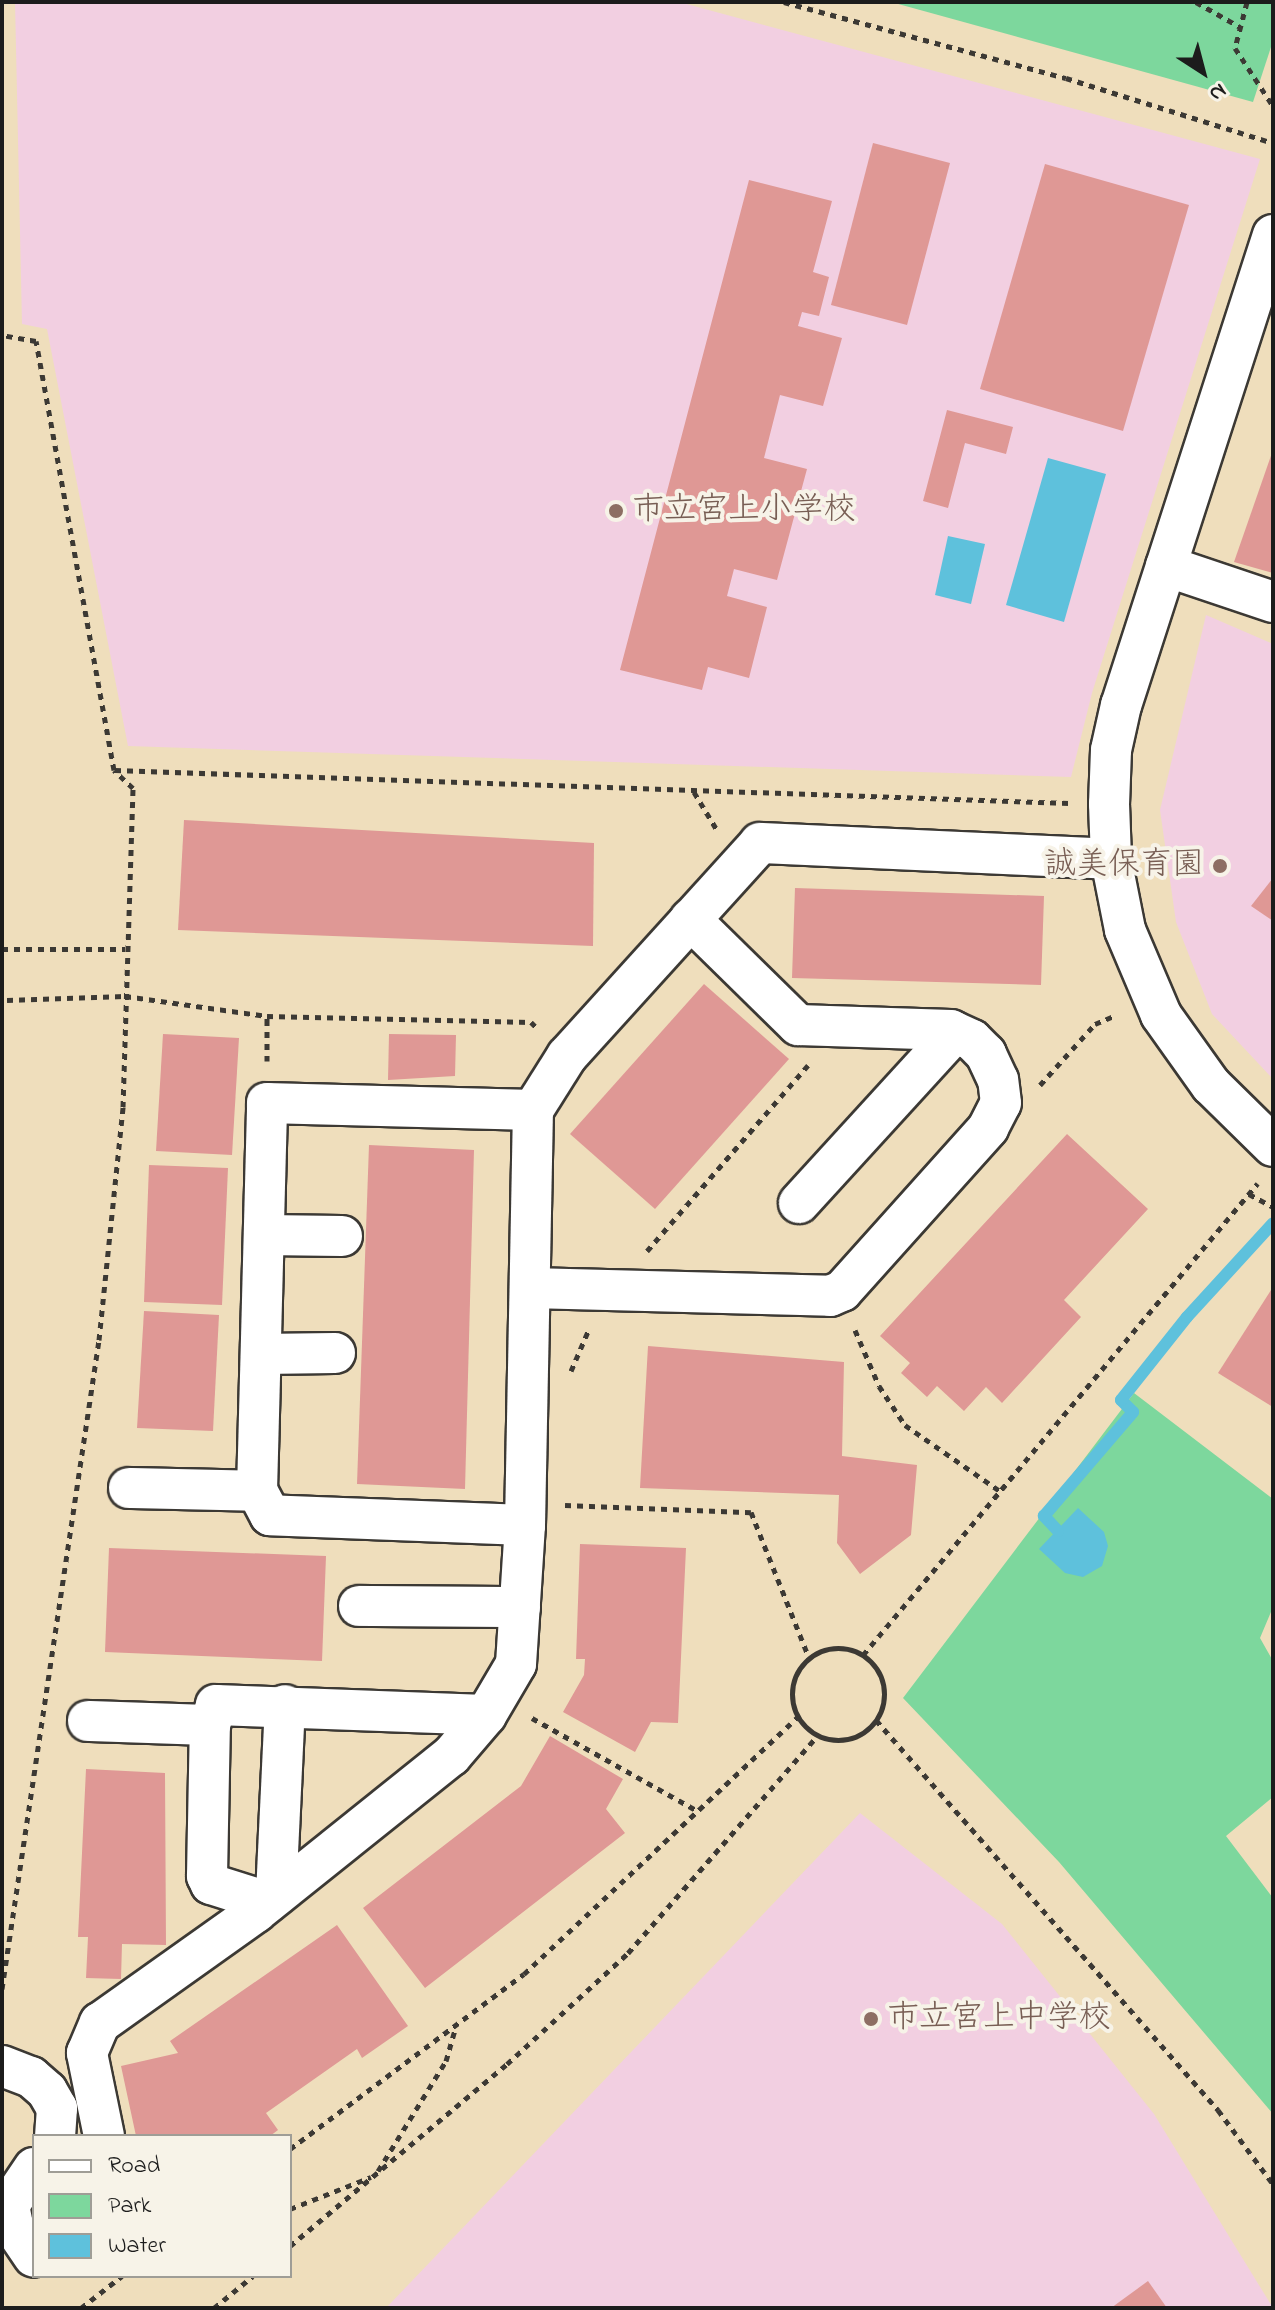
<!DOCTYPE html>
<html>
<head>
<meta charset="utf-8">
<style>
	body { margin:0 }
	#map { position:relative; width:1275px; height:2310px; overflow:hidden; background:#efdebc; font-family:"Indie Flower","Klee One",sans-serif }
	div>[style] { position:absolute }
	.built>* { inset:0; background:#f2cfe1 }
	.green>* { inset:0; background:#7dd79d }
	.water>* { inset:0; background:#5ec1dc }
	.stream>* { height:12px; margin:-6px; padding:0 6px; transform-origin:6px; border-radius:6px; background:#5ec1dc }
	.building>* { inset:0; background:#df9895 }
	.path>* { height:5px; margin-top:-2.5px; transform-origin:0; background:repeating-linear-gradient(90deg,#3c3934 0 6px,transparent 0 12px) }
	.path>.ring { margin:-2.5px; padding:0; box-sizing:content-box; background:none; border:5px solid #3c3934; border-radius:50% }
	.roads { filter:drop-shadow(2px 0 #3c3934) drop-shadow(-2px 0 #3c3934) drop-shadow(0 2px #3c3934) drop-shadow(0 -2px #3c3934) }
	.minor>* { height:40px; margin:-20px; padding:0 20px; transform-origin:20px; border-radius:20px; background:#fff }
	.dots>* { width:22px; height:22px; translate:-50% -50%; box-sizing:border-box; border:4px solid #f7f3e8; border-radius:50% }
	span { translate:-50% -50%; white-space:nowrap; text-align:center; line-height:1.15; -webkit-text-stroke:8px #f7f3e8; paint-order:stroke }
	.education-label { font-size:32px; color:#785e54 }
	.left { translate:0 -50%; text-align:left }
	.right { translate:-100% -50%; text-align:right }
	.frame { position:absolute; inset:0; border:4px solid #1c1c1c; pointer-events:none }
	.legend { position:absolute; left:32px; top:2134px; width:260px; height:144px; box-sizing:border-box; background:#f7f3e8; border:2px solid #9f9d96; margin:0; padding:10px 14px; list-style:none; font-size:24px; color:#1c1c1c }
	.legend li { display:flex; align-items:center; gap:16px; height:40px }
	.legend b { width:40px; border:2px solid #9f9d96 }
	.north { position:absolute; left:1163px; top:32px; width:80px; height:80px; -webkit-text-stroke:6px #f7f3e8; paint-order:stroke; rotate:144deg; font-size:22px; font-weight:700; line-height:32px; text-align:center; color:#1c1c1c }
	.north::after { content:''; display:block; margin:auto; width:28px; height:36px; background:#1c1c1c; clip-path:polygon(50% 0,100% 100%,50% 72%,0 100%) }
</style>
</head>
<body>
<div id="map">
	<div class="built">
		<i style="clip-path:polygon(15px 2px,679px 2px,1260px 159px,1092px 693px,1071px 777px,128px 746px,47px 329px,22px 324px)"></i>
		<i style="clip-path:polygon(1206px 615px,1273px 644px,1273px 1079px,1212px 1014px,1176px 922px,1160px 810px)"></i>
		<i style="clip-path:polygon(860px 1813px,1002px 1924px,1154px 2114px,1273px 2308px,386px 2308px)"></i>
	</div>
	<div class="green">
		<i style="clip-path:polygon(891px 2px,1273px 2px,1273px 41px,1253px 102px)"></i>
		<i style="clip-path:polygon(1134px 1393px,1273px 1499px,1273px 1607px,1260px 1638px,1273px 1661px,1273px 1797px,1226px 1836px,1273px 1898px,1273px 2114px,1059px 1862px,903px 1698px)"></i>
	</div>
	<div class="water">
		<i style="clip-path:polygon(1048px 458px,1106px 474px,1064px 622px,1006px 605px)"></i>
		<i style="clip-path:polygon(948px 536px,985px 544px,971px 604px,935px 595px)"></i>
		<i style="clip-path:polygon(1078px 1508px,1104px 1532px,1108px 1546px,1102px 1566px,1083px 1577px,1065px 1573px,1039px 1549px)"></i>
	</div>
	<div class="stream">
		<i style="left:1058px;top:1531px;width:21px;rotate:-133deg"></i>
		<i style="left:1044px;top:1516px;width:137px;rotate:-49.4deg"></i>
		<i style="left:1133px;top:1412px;width:17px;rotate:-135deg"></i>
		<i style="left:1121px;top:1400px;width:106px;rotate:-51.5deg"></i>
		<i style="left:1187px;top:1317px;width:127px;rotate:-47.5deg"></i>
	</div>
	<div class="building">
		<i style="clip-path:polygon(873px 143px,950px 163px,907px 325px,831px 305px)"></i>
		<i style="clip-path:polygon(1045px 164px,1189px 205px,1123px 431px,980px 389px)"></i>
		<i style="clip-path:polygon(749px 180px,832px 201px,813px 272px,829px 277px,819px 316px,802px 312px,798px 326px,842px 338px,823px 406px,780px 395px,764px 458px,807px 469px,777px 580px,734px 569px,727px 596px,767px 607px,749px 678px,708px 667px,702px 690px,620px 670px)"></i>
		<i style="clip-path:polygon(947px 410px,1013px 427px,1006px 454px,965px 443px,948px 508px,923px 501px)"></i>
		<i style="clip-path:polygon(1273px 450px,1273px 573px,1234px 562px)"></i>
		<i style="clip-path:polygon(184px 820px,594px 843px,593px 946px,178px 930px)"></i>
		<i style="clip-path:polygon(1273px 878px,1273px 921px,1251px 906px)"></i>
		<i style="clip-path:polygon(795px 888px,1044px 896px,1041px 985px,792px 978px)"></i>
		<i style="clip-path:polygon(704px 984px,789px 1059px,655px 1209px,570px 1134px)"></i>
		<i style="clip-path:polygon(163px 1034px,239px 1038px,232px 1155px,156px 1151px)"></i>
		<i style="clip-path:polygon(389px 1034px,456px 1035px,455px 1076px,388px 1080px)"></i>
		<i style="clip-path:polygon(1067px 1134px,1148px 1209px,1064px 1300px,1081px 1317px,1002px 1403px,986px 1387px,964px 1411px,937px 1386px,927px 1397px,901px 1373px,910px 1363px,880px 1336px)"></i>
		<i style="clip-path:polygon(369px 1145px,474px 1150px,465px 1489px,357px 1484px)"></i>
		<i style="clip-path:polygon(149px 1165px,228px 1168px,222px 1305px,144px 1302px)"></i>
		<i style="clip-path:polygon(1273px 1287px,1273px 1407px,1218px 1373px)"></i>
		<i style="clip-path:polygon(144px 1311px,219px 1315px,213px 1431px,137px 1428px)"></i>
		<i style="clip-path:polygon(648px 1346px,844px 1362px,842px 1456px,917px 1465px,911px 1535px,860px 1574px,837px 1543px,839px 1495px,640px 1488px)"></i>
		<i style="clip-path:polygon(580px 1544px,686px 1548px,678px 1723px,651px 1722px,635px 1752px,563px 1712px,584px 1675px,585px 1659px,576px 1659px)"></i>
		<i style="clip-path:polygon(109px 1548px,326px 1556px,322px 1661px,105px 1652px)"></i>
		<i style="clip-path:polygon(550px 1736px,623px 1779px,606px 1809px,625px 1833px,425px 1988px,363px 1908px,521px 1786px)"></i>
		<i style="clip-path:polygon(86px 1769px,165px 1773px,166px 1945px,122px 1944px,121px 1979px,86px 1978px,88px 1937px,78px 1937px)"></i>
		<i style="clip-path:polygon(337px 1925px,408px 2026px,362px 2058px,357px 2049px,266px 2113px,278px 2130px,270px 2136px,136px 2136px,121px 2066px,178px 2053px,170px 2041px)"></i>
		<i style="clip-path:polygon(1148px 2281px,1167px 2308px,1111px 2308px)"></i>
	</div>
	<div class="path">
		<i style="left:784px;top:2px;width:292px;rotate:15.1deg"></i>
		<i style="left:1066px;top:78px;width:217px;rotate:17.4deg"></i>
		<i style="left:1196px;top:2px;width:51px;rotate:29.6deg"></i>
		<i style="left:1247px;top:2px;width:48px;rotate:104.6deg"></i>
		<i style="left:1235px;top:48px;width:69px;rotate:56.8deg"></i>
		<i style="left:115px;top:770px;width:955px;rotate:1.98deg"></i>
		<i style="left:694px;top:792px;width:44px;rotate:58.8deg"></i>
		<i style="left:2px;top:949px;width:123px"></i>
		<i style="left:7px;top:1000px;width:118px;rotate:-1.9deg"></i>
		<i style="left:125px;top:996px;width:143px;rotate:8deg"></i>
		<i style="left:267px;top:1061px;width:45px;rotate:-90deg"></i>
		<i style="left:267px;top:1016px;width:264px;rotate:1.3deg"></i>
		<i style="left:531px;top:1022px;width:8px;rotate:45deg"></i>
		<i style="left:1040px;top:1085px;width:82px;rotate:-48deg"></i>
		<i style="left:1095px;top:1024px;width:23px;rotate:-23deg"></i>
		<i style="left:1249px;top:1194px;width:27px;rotate:28deg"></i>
		<i style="left:647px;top:1251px;width:246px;rotate:-49.1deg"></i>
		<i style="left:855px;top:1330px;width:61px;rotate:66.8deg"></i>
		<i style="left:879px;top:1386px;width:47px;rotate:56.3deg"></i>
		<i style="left:905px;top:1425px;width:116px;rotate:34.8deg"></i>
		<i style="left:571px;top:1371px;width:46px;rotate:-66.8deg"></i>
		<i style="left:565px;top:1505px;width:186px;rotate:2.2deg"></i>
		<i style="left:751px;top:1512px;width:157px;rotate:68.3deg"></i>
		<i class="ring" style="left:792px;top:1648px;width:87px;height:87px"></i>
		<i style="left:863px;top:1655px;width:615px;rotate:-50.08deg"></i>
		<i style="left:532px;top:1718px;width:190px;rotate:29.3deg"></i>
		<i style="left:876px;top:1720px;width:519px;rotate:48.75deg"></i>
		<i style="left:1218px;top:2110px;width:92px;rotate:53.4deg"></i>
		<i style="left:2px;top:1989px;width:656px;rotate:-81.5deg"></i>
		<i style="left:99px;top:1340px;width:234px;rotate:-84.1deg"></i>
		<i style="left:123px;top:1107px;width:319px;rotate:-88.2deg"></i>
		<i style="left:133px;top:788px;width:26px;rotate:-137deg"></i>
		<i style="left:114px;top:770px;width:436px;rotate:-100.3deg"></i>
		<i style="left:36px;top:341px;width:34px;rotate:-170deg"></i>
		<i style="left:290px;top:2149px;width:292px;rotate:-36.8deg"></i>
		<i style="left:524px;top:1974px;width:376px;rotate:-43.2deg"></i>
		<i style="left:378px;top:2171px;width:129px;rotate:-58.3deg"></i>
		<i style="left:446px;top:2061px;width:32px;rotate:-74deg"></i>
		<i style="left:290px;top:2209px;width:87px;rotate:-21.6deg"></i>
		<i style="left:290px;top:2246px;width:283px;rotate:-40deg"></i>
		<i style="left:507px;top:2064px;width:164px;rotate:-42.5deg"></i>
		<i style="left:628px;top:1953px;width:289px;rotate:-48.9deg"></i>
		<i style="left:81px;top:2308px;width:52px;rotate:-38deg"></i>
		<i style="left:214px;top:2308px;width:50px;rotate:-39.4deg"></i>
	</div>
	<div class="roads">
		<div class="minor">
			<i style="left:1273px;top:235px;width:494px;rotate:107.9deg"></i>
			<i style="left:1121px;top:705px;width:46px;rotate:102.5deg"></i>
			<i style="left:1111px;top:750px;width:54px;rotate:92.1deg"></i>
			<i style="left:1109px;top:804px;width:55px;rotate:87.9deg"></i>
			<i style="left:1111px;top:859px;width:72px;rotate:78.8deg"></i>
			<i style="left:1125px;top:930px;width:92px;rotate:67deg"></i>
			<i style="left:1161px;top:1015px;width:86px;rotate:54.5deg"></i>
			<i style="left:1211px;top:1085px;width:87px;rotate:44.5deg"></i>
			<i style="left:1166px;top:566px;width:113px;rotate:18.6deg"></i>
			<i style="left:799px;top:1203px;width:231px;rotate:-47.6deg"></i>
			<i style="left:264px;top:1235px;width:78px;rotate:0.7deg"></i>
			<i style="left:530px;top:1288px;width:300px;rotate:1.5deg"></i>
			<i style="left:830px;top:1296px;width:13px;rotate:-23deg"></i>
			<i style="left:842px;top:1291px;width:219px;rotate:-48.1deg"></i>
			<i style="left:988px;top:1128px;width:28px;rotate:-63deg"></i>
			<i style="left:1001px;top:1103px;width:23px;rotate:-97deg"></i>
			<i style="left:998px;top:1080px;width:29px;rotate:-115deg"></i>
			<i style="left:986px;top:1054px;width:20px;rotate:-135deg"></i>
			<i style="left:972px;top:1040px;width:23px;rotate:-155deg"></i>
			<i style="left:951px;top:1030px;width:153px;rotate:-178.1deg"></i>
			<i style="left:798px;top:1025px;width:151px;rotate:-135.5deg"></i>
			<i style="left:261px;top:1354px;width:74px;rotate:-0.8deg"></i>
			<i style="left:129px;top:1488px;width:128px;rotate:1.3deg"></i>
			<i style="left:525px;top:1525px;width:255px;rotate:-177.8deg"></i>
			<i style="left:270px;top:1515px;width:27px;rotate:-118deg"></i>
			<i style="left:257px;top:1491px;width:388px;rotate:-88.5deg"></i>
			<i style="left:267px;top:1103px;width:266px;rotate:1.5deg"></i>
			<i style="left:359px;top:1606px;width:161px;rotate:0.4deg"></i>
			<i style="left:88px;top:1721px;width:122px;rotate:1.9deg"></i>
			<i style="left:276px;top:1895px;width:190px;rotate:-87.3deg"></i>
			<i style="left:268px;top:1902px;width:60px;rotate:-162.5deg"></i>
			<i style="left:211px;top:1884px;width:9px;rotate:-117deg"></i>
			<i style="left:207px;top:1876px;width:151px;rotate:-88.9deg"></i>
			<i style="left:210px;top:1725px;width:21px;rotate:-73deg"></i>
			<i style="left:216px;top:1705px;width:270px;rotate:2.1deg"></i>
			<i style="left:2px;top:2066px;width:31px;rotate:21deg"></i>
			<i style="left:31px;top:2077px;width:21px;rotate:41deg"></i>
			<i style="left:47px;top:2091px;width:20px;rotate:60deg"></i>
			<i style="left:57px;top:2108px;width:28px;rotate:94deg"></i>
			<i style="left:104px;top:2136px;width:85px;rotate:-101.6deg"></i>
			<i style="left:87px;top:2053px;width:33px;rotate:-67deg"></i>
			<i style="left:100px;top:2023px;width:191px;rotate:-35.4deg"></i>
			<i style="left:256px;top:1912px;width:250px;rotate:-38.7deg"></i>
			<i style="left:451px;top:1756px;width:54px;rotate:-49.5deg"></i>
			<i style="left:486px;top:1715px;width:59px;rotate:-59.5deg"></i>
			<i style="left:516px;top:1664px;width:139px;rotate:-86.3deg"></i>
			<i style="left:525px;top:1525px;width:415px;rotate:-88.9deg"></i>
			<i style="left:533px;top:1110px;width:64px;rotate:-57.8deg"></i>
			<i style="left:567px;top:1056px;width:287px;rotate:-47.8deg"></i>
			<i style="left:760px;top:843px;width:351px;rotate:2.6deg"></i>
			<i style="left:34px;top:2168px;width:45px;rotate:124deg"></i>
			<i style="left:9px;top:2205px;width:21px;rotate:79deg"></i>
			<i style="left:13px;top:2226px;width:37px;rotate:56deg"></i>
		</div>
	</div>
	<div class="dots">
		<i style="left:616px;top:511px;background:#8d6e63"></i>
		<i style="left:1220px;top:866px;background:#8d6e63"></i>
		<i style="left:871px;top:2019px;background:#8d6e63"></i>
	</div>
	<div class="education-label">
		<span class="left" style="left:632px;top:511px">市立宮上小学校</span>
		<span class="right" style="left:1204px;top:866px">誠美保育園</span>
		<span class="left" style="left:887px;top:2019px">市立宮上中学校</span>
	</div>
	<div class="frame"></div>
	<ul class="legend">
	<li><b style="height:10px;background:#fff"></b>Road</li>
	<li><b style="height:22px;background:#7dd79d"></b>Park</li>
	<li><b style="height:22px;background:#5ec1dc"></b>Water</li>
	</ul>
	<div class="north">N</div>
</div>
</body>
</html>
